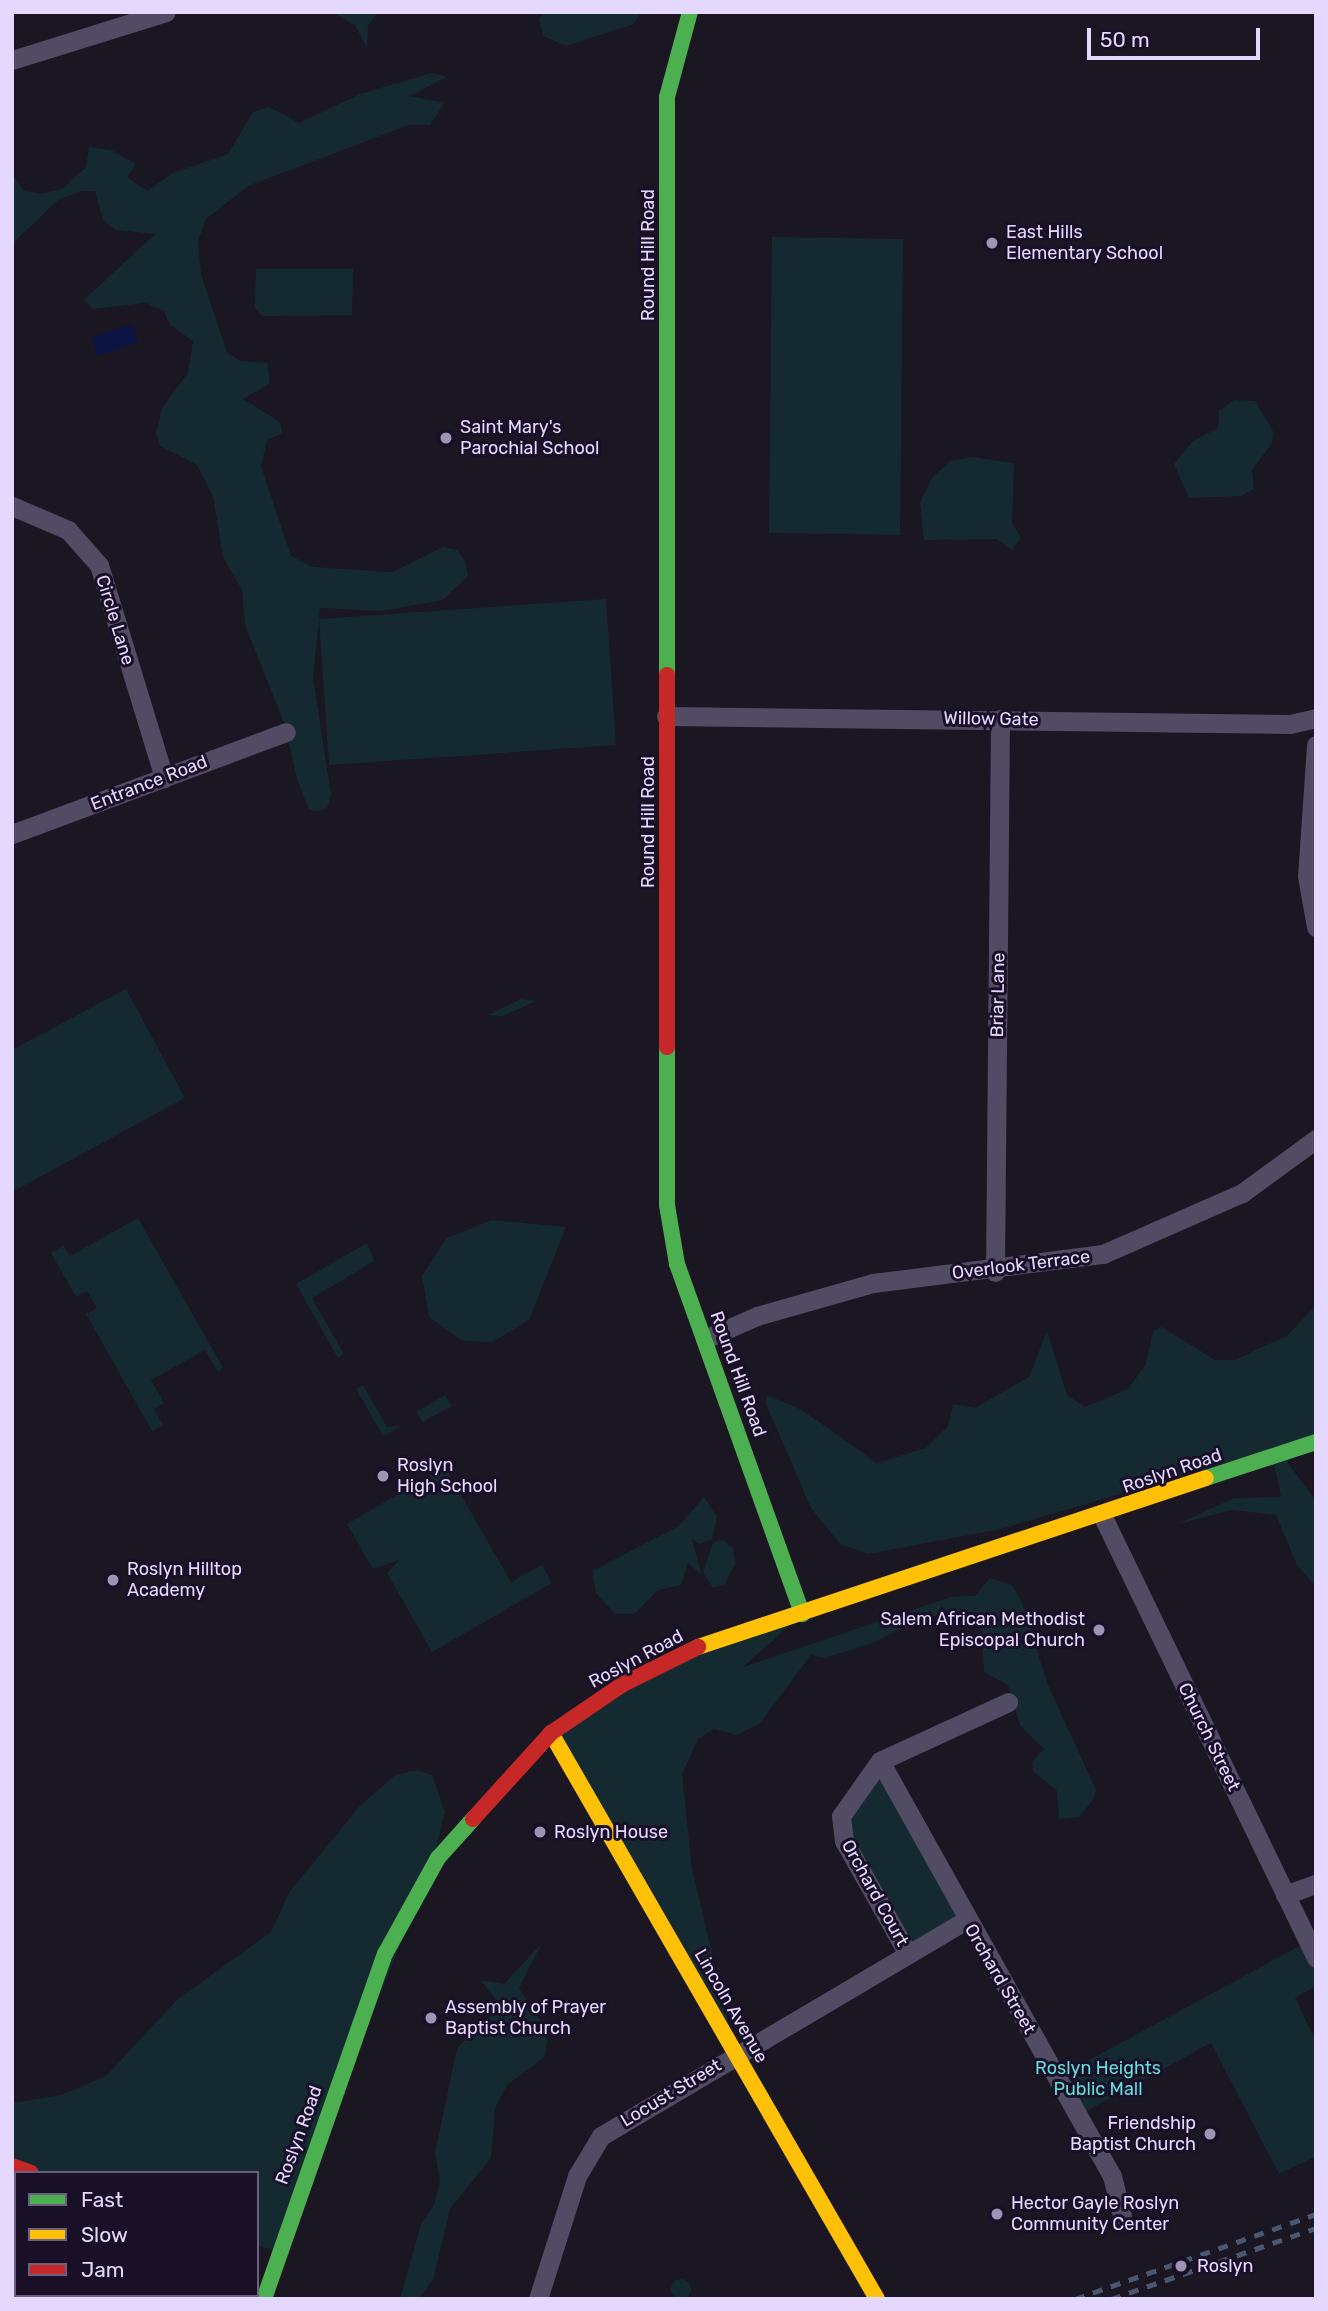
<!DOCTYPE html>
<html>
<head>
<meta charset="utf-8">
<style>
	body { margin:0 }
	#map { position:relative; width:1328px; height:2311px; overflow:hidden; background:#1a1622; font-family:Rubik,sans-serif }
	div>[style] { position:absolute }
	.green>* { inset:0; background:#142a30 }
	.round { border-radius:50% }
	.water>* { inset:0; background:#0c1443 }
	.street>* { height:19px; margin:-9.5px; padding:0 9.5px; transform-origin:9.5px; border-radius:9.5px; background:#514b63 }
	.fast>* { height:16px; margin:-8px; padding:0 8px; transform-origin:8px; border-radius:8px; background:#4caf50 }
	.slow>* { height:16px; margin:-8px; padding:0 8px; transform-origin:8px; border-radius:8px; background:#ffc107 }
	.jam>* { height:16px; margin:-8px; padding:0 8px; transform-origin:8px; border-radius:8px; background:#c62828 }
	.rail>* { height:5px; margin-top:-2.5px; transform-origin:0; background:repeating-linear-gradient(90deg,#4a576e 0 10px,transparent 0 19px) }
	.dots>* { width:19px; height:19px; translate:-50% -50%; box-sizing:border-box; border:4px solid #191028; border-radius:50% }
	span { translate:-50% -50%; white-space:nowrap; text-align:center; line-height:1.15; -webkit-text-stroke:6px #191028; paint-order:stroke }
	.poi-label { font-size:18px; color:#e4d8ff }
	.left { translate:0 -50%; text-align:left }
	.right { translate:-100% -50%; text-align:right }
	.street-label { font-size:18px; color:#e4d8ff }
	.park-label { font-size:18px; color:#63dfda }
	.frame { position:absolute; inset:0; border:14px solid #e4d8ff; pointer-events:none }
	.legend { position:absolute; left:14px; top:2171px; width:245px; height:126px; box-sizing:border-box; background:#191028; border:2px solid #6a607e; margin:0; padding:9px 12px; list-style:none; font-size:21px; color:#e4d8ff }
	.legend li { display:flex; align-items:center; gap:14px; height:35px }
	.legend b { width:35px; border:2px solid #6a607e }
	.scale { position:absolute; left:1087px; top:28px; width:173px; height:32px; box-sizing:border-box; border:4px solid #e4d8ff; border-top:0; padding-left:9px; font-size:21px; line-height:24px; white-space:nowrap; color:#e4d8ff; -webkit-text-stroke:5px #191028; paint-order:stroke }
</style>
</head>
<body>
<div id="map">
	<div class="green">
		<i style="clip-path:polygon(332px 12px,378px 12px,368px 26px,367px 48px,355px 25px)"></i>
		<i style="clip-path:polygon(545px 12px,641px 12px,634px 24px,566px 46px,543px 36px,539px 19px)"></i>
		<i style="clip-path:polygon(432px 73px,447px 77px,410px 96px,444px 103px,430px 125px,409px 125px,248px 186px,206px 219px,198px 241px,201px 274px,227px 352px,240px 361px,267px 363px,270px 383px,243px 399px,280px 422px,282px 433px,267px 440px,261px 466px,291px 556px,313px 567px,393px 572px,443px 547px,457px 550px,465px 561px,468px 576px,443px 600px,381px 611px,320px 608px,313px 677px,331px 795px,327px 808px,318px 811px,309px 810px,297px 779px,285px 725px,245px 625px,242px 590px,223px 557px,213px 496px,197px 465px,160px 446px,156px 433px,162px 408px,188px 373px,193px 341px,170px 325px,164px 311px,146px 303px,93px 309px,84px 300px,155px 234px,116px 230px,103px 220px,95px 191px,81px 191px,58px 200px,12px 244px,12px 173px,24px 191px,43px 194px,63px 188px,86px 167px,89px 147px,111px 150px,136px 164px,127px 177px,147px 191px,173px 173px,228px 154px,253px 112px,269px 107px,299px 123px,360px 94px)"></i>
		<i style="clip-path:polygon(772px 237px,903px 239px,900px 535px,769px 533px)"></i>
		<i style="clip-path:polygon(256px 269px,353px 269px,352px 315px,262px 316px,255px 308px)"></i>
		<i style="clip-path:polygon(1234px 400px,1255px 401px,1273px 431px,1272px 443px,1252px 470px,1254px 489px,1241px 496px,1189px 498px,1174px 464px,1193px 441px,1218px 428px,1219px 411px)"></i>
		<i style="clip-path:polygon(972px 457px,1014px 463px,1012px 523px,1021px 538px,1012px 550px,996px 539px,924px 540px,920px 503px,932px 478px,950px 461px)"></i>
		<i style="clip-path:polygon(606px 599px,616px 745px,329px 765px,319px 619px)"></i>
		<i style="clip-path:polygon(126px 989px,185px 1098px,12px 1192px,12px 1050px)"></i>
		<i style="clip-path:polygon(521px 999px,536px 1001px,503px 1016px,488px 1015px)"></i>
		<i style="clip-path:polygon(138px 1218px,223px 1368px,218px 1372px,205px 1350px,151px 1380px,164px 1403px,154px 1409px,163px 1425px,152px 1431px,86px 1314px,97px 1308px,87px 1291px,76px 1297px,51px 1253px,64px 1246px,70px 1256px)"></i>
		<i style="clip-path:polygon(492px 1220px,566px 1227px,529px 1320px,493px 1342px,462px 1341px,429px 1317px,422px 1276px,447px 1238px)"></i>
		<i style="clip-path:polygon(367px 1243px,374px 1261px,312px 1298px,344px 1354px,338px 1358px,296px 1284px)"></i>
		<i style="clip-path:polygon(1316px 1305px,1316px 1433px,1287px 1462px,1316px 1501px,1316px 1587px,1297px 1565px,1276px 1515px,1232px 1510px,1178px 1524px,1234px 1498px,1281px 1497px,1275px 1467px,1236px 1460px,1001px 1529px,868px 1554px,840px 1544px,811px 1508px,766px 1404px,767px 1395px,802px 1410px,877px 1463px,926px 1448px,948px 1426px,953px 1404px,975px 1408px,1029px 1377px,1047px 1331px,1067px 1395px,1085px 1407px,1128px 1389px,1146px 1364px,1153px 1331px,1162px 1327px,1215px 1360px,1235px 1360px,1288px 1335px)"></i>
		<i style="clip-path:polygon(363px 1385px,387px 1427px,401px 1426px,383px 1436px,356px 1389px)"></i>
		<i style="clip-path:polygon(445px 1395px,452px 1406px,423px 1422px,416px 1412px)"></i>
		<i style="clip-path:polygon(445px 1467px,511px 1582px,542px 1565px,552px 1583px,432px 1652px,387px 1573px,399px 1560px,373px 1569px,347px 1524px)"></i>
		<i style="clip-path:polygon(704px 1497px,717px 1517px,712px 1539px,700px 1544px,692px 1539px,701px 1574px,688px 1563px,681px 1585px,658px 1590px,634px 1614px,615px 1614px,596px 1593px,592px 1571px,679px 1526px)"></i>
		<i style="clip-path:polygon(722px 1539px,733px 1548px,735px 1564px,725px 1584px,713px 1588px,703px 1572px,713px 1543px)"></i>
		<i style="clip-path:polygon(990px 1578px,1012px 1585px,1022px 1603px,1048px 1685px,1096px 1790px,1093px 1800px,1079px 1817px,1059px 1819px,1057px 1791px,1033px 1771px,1032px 1762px,1044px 1749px,1020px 1725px,1008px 1685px,984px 1672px,982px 1631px,968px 1617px,926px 1616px,870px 1644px,824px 1658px,811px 1655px,760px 1723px,737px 1735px,714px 1729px,698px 1739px,682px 1774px,692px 1869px,736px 2054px,551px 1733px,615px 1688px,802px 1614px,743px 1667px,951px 1597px,975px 1596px)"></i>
		<i style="clip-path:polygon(880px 1761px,966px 1920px,908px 1954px,844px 1841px,846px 1804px)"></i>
		<i style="clip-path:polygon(417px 1770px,432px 1775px,445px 1812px,431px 1867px,277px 2252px,257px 2245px,257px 2173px,31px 2173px,12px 2158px,12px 2103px,61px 2095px,106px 2076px,177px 2000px,271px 1932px,290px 1891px,359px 1807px,395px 1775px)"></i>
		<i style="clip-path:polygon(1307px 1942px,1316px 1960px,1316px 1986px,1295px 1998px,1316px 2041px,1316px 2156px,1279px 2174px,1211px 2043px,1077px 2116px,1056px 2078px)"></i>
		<i style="clip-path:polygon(542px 1943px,519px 1988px,548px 2032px,545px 2057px,508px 2084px,495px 2108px,491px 2158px,450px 2209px,433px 2280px,419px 2299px,400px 2299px,421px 2224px,434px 2205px,440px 2181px,435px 2153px,457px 2048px,500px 2006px,481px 1980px,504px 1984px)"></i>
		<i class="round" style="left:671px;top:2279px;width:20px;height:20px"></i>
		<i style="clip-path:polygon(134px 2295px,240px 2295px,242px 2299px,136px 2299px)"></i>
	</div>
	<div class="water">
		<i style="clip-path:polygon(132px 324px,138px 342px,97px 356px,91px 338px)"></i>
	</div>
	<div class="street">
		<i style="left:12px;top:60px;width:161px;rotate:-17.3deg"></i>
		<i style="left:12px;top:506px;width:61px;rotate:23.2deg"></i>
		<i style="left:68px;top:530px;width:47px;rotate:48.5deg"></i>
		<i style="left:99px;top:565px;width:223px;rotate:73deg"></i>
		<i style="left:666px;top:716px;width:624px;rotate:0.73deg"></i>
		<i style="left:1290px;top:724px;width:27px;rotate:-13deg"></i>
		<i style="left:1316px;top:745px;width:131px;rotate:93.9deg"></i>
		<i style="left:1307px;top:876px;width:52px;rotate:80deg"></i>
		<i style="left:12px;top:834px;width:292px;rotate:-20.4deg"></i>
		<i style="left:995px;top:1272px;width:553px;rotate:-89.48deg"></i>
		<i style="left:705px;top:1339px;width:57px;rotate:-23.9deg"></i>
		<i style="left:757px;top:1316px;width:121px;rotate:-15.9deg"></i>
		<i style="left:873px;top:1283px;width:232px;rotate:-7.2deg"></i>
		<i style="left:1103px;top:1254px;width:152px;rotate:-23.7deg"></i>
		<i style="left:1242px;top:1193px;width:92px;rotate:-36.1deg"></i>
		<i style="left:1102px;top:1515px;width:492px;rotate:64.2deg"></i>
		<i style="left:880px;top:1761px;width:475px;rotate:60.8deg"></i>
		<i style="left:1112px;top:2176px;width:40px;rotate:75.6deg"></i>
		<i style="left:1285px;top:1895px;width:33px;rotate:-20deg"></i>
		<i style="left:908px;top:1954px;width:130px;rotate:-119.5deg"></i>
		<i style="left:844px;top:1841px;width:25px;rotate:-97deg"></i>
		<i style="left:841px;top:1816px;width:67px;rotate:-54.7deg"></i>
		<i style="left:880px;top:1761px;width:141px;rotate:-24.7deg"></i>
		<i style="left:12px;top:2204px;width:11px;rotate:-68deg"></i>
		<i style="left:538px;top:2299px;width:129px;rotate:-72.4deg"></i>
		<i style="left:577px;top:2176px;width:47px;rotate:-59deg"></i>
		<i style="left:601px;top:2136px;width:424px;rotate:-30.6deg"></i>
	</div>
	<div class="fast">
		<i style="left:667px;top:675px;width:578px;rotate:-90deg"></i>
		<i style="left:667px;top:97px;width:88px;rotate:-74.9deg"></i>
		<i style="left:667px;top:1047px;width:158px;rotate:90deg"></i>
		<i style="left:667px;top:1205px;width:60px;rotate:80.4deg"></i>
		<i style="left:677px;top:1264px;width:372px;rotate:70.3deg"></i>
		<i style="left:1206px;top:1478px;width:116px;rotate:-18.1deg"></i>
		<i style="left:264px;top:2299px;width:366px;rotate:-70.7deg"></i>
		<i style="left:385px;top:1954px;width:110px;rotate:-61.1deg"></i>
		<i style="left:438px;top:1858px;width:52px;rotate:-48.1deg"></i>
	</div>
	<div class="slow">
		<i style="left:698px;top:1647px;width:535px;rotate:-18.4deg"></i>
		<i style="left:551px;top:1733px;width:653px;rotate:60.06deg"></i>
		<i style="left:240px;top:2295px;width:4px;rotate:63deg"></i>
	</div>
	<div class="jam">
		<i style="left:667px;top:675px;width:372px;rotate:90deg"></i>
		<i style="left:473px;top:1819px;width:116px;rotate:-47.8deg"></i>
		<i style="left:551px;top:1733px;width:87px;rotate:-34.2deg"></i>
		<i style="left:623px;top:1684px;width:84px;rotate:-26.3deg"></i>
		<i style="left:12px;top:2166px;width:20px;rotate:20deg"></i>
	</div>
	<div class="rail">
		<i style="left:1075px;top:2299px;width:256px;rotate:-19.4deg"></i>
		<i style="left:1111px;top:2299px;width:217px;rotate:-19.1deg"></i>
	</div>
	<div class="dots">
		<i style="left:992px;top:243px;background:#9d94b2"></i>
		<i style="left:446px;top:438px;background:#9d94b2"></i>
		<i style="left:383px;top:1476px;background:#9d94b2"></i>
		<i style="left:113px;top:1580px;background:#9d94b2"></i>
		<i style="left:1099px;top:1630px;background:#9d94b2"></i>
		<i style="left:540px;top:1832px;background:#9d94b2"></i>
		<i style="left:431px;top:2018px;background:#9d94b2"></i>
		<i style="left:1210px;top:2134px;background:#9d94b2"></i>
		<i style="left:997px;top:2214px;background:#9d94b2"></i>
		<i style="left:1181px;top:2266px;background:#9d94b2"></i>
	</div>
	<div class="poi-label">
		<span class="left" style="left:1006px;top:243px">East Hills<br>Elementary School</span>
		<span class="left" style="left:460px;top:438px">Saint Mary's<br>Parochial School</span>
		<span class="left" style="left:397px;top:1476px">Roslyn<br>High School</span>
		<span class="left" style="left:127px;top:1580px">Roslyn Hilltop<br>Academy</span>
		<span class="right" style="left:1085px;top:1630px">Salem African Methodist<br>Episcopal Church</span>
		<span class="left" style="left:554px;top:1832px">Roslyn House</span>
		<span class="left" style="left:445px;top:2018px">Assembly of Prayer<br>Baptist Church</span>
		<span class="right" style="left:1196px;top:2134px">Friendship<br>Baptist Church</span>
		<span class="left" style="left:1011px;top:2214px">Hector Gayle Roslyn<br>Community Center</span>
		<span class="left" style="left:1197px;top:2266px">Roslyn</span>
	</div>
	<div class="street-label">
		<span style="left:648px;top:255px;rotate:-90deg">Round Hill Road</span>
		<span style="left:115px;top:620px;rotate:73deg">Circle Lane</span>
		<span style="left:991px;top:719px;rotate:1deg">Willow Gate</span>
		<span style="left:149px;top:783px;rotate:-21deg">Entrance Road</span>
		<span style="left:648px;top:822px;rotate:-90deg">Round Hill Road</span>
		<span style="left:998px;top:995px;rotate:-89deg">Briar Lane</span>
		<span style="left:1021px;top:1265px;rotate:-7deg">Overlook Terrace</span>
		<span style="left:738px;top:1374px;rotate:70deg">Round Hill Road</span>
		<span style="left:1172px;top:1471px;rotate:-19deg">Roslyn Road</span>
		<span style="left:636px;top:1659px;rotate:-28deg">Roslyn Road</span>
		<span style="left:1209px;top:1737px;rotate:64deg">Church Street</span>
		<span style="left:875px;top:1893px;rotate:61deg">Orchard Court</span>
		<span style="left:1000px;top:1979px;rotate:60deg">Orchard Street</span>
		<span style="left:731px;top:2006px;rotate:60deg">Lincoln Avenue</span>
		<span style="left:671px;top:2093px;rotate:-31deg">Locust Street</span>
		<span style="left:299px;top:2135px;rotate:-70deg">Roslyn Road</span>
	</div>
	<div class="park-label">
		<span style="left:1098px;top:2079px">Roslyn Heights<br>Public Mall</span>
	</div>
	<div class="frame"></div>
	<ul class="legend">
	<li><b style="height:9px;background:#4caf50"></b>Fast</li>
	<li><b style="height:9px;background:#ffc107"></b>Slow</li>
	<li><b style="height:9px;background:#c62828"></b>Jam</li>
	</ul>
	<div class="scale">50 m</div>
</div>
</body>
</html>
